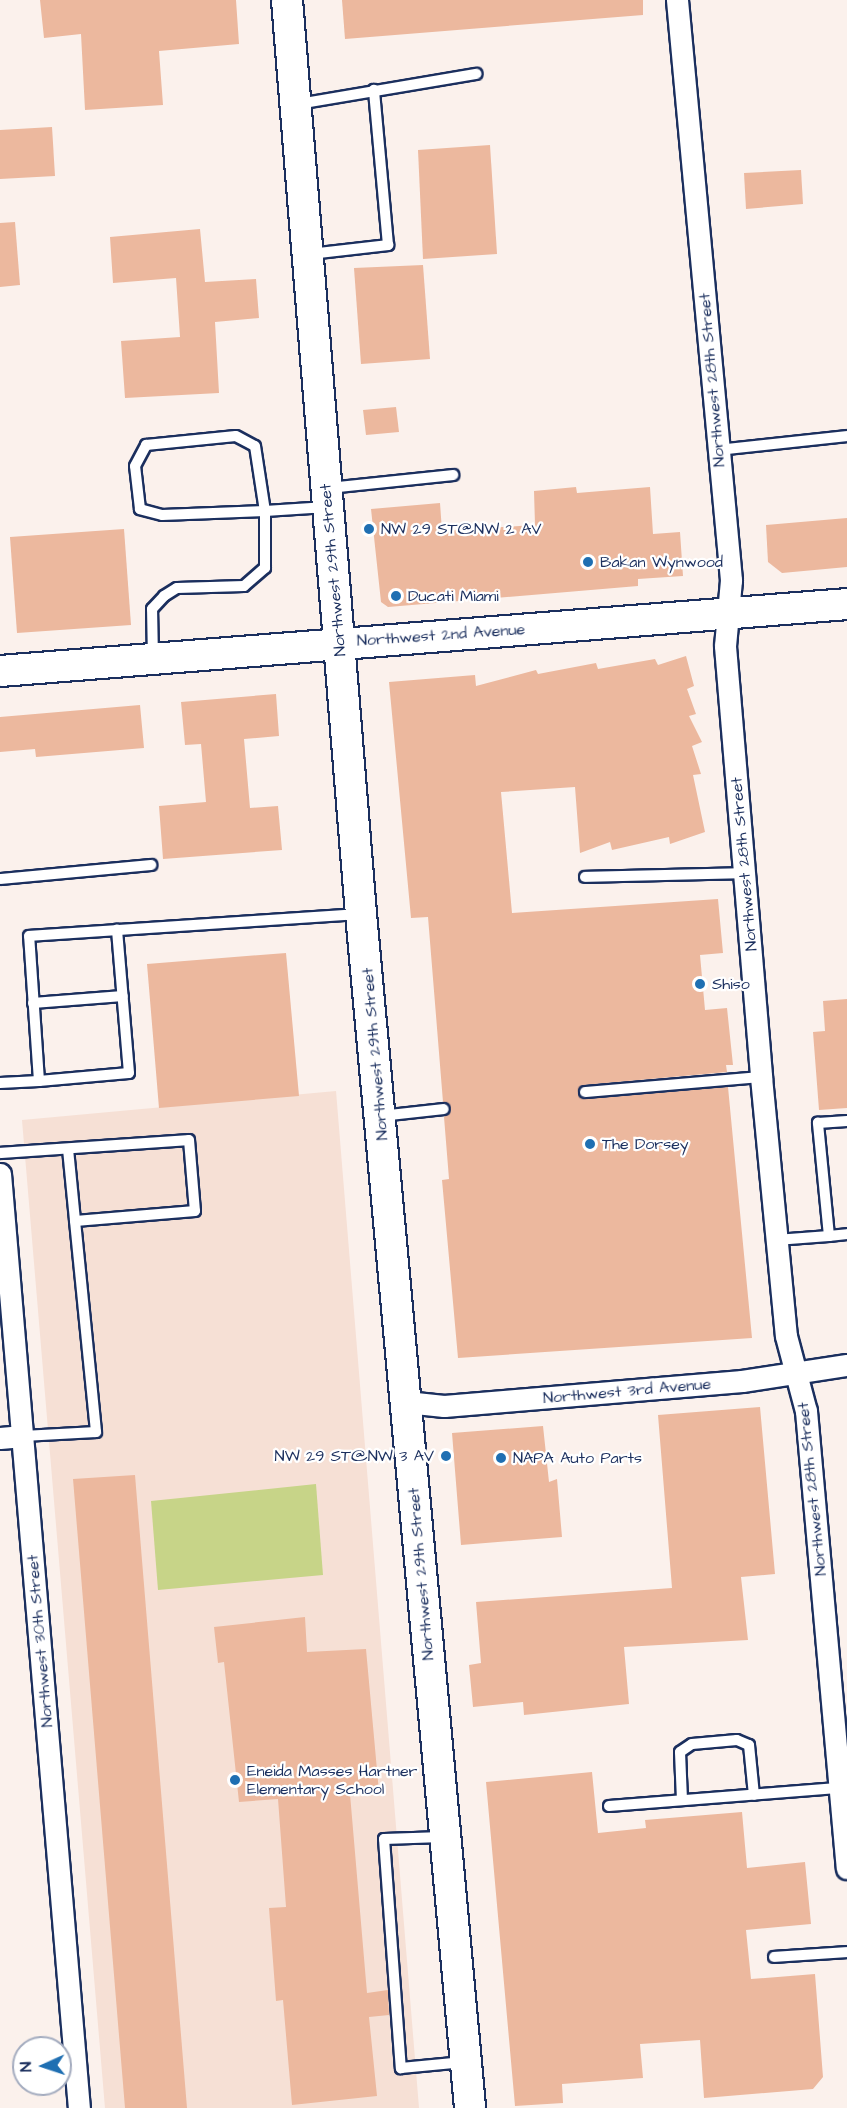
<!DOCTYPE html>
<html>
<head>
<meta charset="utf-8">
<style>
	body { margin:0 }
	#map { position:relative; width:847px; height:2108px; overflow:hidden; background:#fbf1ec; font-family:"Architects Daughter",sans-serif }
	div>[style] { position:absolute }
	.built>* { inset:0; background:#f6e0d5 }
	.green>* { inset:0; background:#c7d488 }
	.building>* { inset:0; background:#ecb89e }
	.roads { filter:drop-shadow(2px 0 #1b2f5e) drop-shadow(-2px 0 #1b2f5e) drop-shadow(0 2px #1b2f5e) drop-shadow(0 -2px #1b2f5e) }
	.lane>* { height:10px; margin:-5px; padding:0 5px; transform-origin:5px; border-radius:5px; background:#fff }
	.street>* { height:21px; margin:-10.5px; padding:0 10.5px; transform-origin:10.5px; border-radius:10.5px; background:#fff }
	.secondary>* { height:30px; margin:-15px; padding:0 15px; transform-origin:15px; border-radius:15px; background:#fff }
	.dots>* { width:16px; height:16px; translate:-50% -50%; box-sizing:border-box; border:3px solid #fff; border-radius:50% }
	span { translate:-50% -50%; white-space:nowrap; text-align:center; line-height:1.15; -webkit-text-stroke:4.5px #fff; paint-order:stroke }
	.street-label { font-size:16px; color:#1b2f5e }
	.poi-label { font-size:16px; color:#1b2f5e }
	.left { translate:0 -50%; text-align:left }
	.right { translate:-100% -50%; text-align:right }
	.north { position:absolute; left:12px; top:2036px; width:60px; height:60px; box-sizing:border-box; background:#fff; border:2px solid #a4acbf; border-radius:50%; rotate:267deg; font-size:16px; font-weight:700; line-height:24px; text-align:center; color:#1b2f5e }
	.north::after { content:''; display:block; margin:auto; width:21px; height:27px; background:#1f6fb2; clip-path:polygon(50% 0,100% 100%,50% 72%,0 100%) }
</style>
</head>
<body>
<div id="map">
	<div class="built">
		<i style="clip-path:polygon(336px 1091px,419px 2108px,105px 2108px,22px 1120px)"></i>
	</div>
	<div class="green">
		<i style="clip-path:polygon(316px 1484px,323px 1575px,158px 1590px,151px 1501px)"></i>
	</div>
	<div class="building">
		<i style="clip-path:polygon(40px 0,236px 0,239px 44px,159px 51px,163px 105px,85px 110px,81px 34px,44px 38px)"></i>
		<i style="clip-path:polygon(342px 0,643px 0,643px 15px,345px 39px)"></i>
		<i style="clip-path:polygon(52px 127px,55px 176px,0 179px,0 130px)"></i>
		<i style="clip-path:polygon(490px 145px,497px 254px,423px 259px,418px 150px)"></i>
		<i style="clip-path:polygon(801px 170px,803px 204px,746px 209px,744px 173px)"></i>
		<i style="clip-path:polygon(15px 222px,20px 285px,0 287px,0 223px)"></i>
		<i style="clip-path:polygon(200px 229px,205px 282px,256px 279px,259px 318px,215px 322px,219px 393px,125px 398px,121px 341px,180px 337px,176px 278px,113px 283px,110px 237px)"></i>
		<i style="clip-path:polygon(423px 265px,430px 359px,361px 364px,354px 268px)"></i>
		<i style="clip-path:polygon(396px 407px,399px 432px,366px 435px,363px 410px)"></i>
		<i style="clip-path:polygon(576px 487px,577px 493px,650px 487px,653px 534px,680px 532px,683px 576px,638px 579px,638px 586px,388px 607px,381px 602px,371px 509px,440px 503px,442px 531px,535px 525px,534px 491px)"></i>
		<i style="clip-path:polygon(847px 518px,847px 567px,782px 573px,768px 562px,766px 525px)"></i>
		<i style="clip-path:polygon(124px 529px,131px 625px,17px 633px,10px 537px)"></i>
		<i style="clip-path:polygon(686px 656px,694px 686px,687px 689px,696px 714px,689px 716px,702px 742px,692px 746px,701px 774px,693px 775px,705px 832px,670px 844px,669px 837px,612px 850px,610px 842px,580px 853px,575px 787px,501px 792px,512px 913px,718px 899px,723px 953px,700px 955px,705px 1010px,727px 1008px,733px 1065px,726px 1065px,727px 1072px,584px 1085px,578px 1093px,586px 1099px,728px 1087px,752px 1338px,458px 1358px,442px 1180px,449px 1179px,444px 1117px,451px 1109px,443px 1102px,428px 917px,411px 918px,389px 682px,475px 675px,476px 686px,536px 670px,538px 674px,596px 663px,598px 669px,655px 659px,658px 665px)"></i>
		<i style="clip-path:polygon(276px 694px,279px 736px,244px 739px,250px 808px,278px 806px,282px 850px,163px 859px,159px 806px,206px 802px,201px 744px,185px 745px,181px 702px)"></i>
		<i style="clip-path:polygon(140px 705px,144px 748px,36px 757px,35px 749px,0 752px,0 717px)"></i>
		<i style="clip-path:polygon(286px 953px,299px 1096px,159px 1108px,147px 964px)"></i>
		<i style="clip-path:polygon(847px 999px,847px 1108px,819px 1110px,813px 1032px,825px 1031px,823px 1001px)"></i>
		<i style="clip-path:polygon(760px 1407px,775px 1574px,741px 1577px,748px 1640px,624px 1647px,629px 1704px,524px 1715px,523px 1702px,473px 1707px,469px 1665px,481px 1663px,476px 1602px,672px 1588px,658px 1415px)"></i>
		<i style="clip-path:polygon(543px 1426px,549px 1482px,557px 1479px,562px 1537px,461px 1545px,452px 1433px)"></i>
		<i style="clip-path:polygon(135px 1475px,187px 2108px,125px 2108px,73px 1479px)"></i>
		<i style="clip-path:polygon(305px 1617px,307px 1652px,366px 1649px,379px 1792px,350px 1794px,367px 1993px,388px 1990px,389px 2015px,369px 2017px,377px 2096px,292px 2105px,283px 2000px,276px 2001px,269px 1908px,286px 1907px,278px 1799px,239px 1802px,224px 1662px,218px 1663px,214px 1627px)"></i>
		<i style="clip-path:polygon(592px 1772px,598px 1833px,646px 1828px,645px 1820px,742px 1812px,747px 1868px,805px 1862px,811px 1924px,746px 1930px,751px 1979px,815px 1974px,823px 2077px,813px 2089px,704px 2098px,700px 2040px,640px 2044px,643px 2078px,562px 2084px,563px 2103px,515px 2106px,486px 1782px)"></i>
	</div>
	<div class="roads">
		<div class="lane">
			<i style="left:298px;top:104px;width:181px;rotate:-9.6deg"></i>
			<i style="left:310px;top:254px;width:79px;rotate:-6.6deg"></i>
			<i style="left:388px;top:245px;width:156px;rotate:-95.2deg"></i>
			<i style="left:236px;top:436px;width:21px;rotate:28deg"></i>
			<i style="left:255px;top:446px;width:66px;rotate:81.3deg"></i>
			<i style="left:265px;top:511px;width:103px;rotate:177.8deg"></i>
			<i style="left:162px;top:515px;width:23px;rotate:-165deg"></i>
			<i style="left:140px;top:509px;width:43px;rotate:-96.6deg"></i>
			<i style="left:135px;top:466px;width:24px;rotate:-62deg"></i>
			<i style="left:146px;top:445px;width:90px;rotate:-5.7deg"></i>
			<i style="left:718px;top:450px;width:130px;rotate:-6.2deg"></i>
			<i style="left:329px;top:488px;width:125px;rotate:-6deg"></i>
			<i style="left:153px;top:659px;width:50px;rotate:-91.1deg"></i>
			<i style="left:152px;top:609px;width:18px;rotate:-47deg"></i>
			<i style="left:164px;top:596px;width:15px;rotate:-32deg"></i>
			<i style="left:177px;top:588px;width:67px;rotate:-1.7deg"></i>
			<i style="left:244px;top:586px;width:28px;rotate:-41deg"></i>
			<i style="left:265px;top:568px;width:57px;rotate:-90deg"></i>
			<i style="left:265px;top:511px;width:62px;rotate:-3.7deg"></i>
			<i style="left:585px;top:877px;width:160px;rotate:-1.4deg"></i>
			<i style="left:0;top:879px;width:152px;rotate:-5.3deg"></i>
			<i style="left:33px;top:1003px;width:90px;rotate:-4.4deg"></i>
			<i style="left:39px;top:1081px;width:90px;rotate:-5.1deg"></i>
			<i style="left:129px;top:1073px;width:144px;rotate:-94.8deg"></i>
			<i style="left:0;top:1083px;width:39px;rotate:-3deg"></i>
			<i style="left:39px;top:1081px;width:145px;rotate:-93.9deg"></i>
			<i style="left:29px;top:936px;width:330px;rotate:-3.8deg"></i>
			<i style="left:585px;top:1092px;width:177px;rotate:-4.9deg"></i>
			<i style="left:381px;top:1116px;width:63px;rotate:-6.3deg"></i>
			<i style="left:68px;top:1149px;width:72px;rotate:84.4deg"></i>
			<i style="left:0;top:1153px;width:189px;rotate:-3.9deg"></i>
			<i style="left:189px;top:1140px;width:71px;rotate:85.2deg"></i>
			<i style="left:195px;top:1211px;width:120px;rotate:175.2deg"></i>
			<i style="left:75px;top:1221px;width:212px;rotate:84.3deg"></i>
			<i style="left:96px;top:1432px;width:73px;rotate:176.9deg"></i>
			<i style="left:829px;top:1236px;width:18px;rotate:-6deg"></i>
			<i style="left:776px;top:1240px;width:53px;rotate:-4.3deg"></i>
			<i style="left:829px;top:1236px;width:114px;rotate:-95.6deg"></i>
			<i style="left:818px;top:1123px;width:29px;rotate:-4deg"></i>
			<i style="left:682px;top:1800px;width:48px;rotate:-92.4deg"></i>
			<i style="left:680px;top:1752px;width:14px;rotate:-34deg"></i>
			<i style="left:692px;top:1744px;width:45px;rotate:-5.1deg"></i>
			<i style="left:737px;top:1740px;width:13px;rotate:23deg"></i>
			<i style="left:749px;top:1745px;width:50px;rotate:84.3deg"></i>
			<i style="left:609px;top:1806px;width:232px;rotate:-4.5deg"></i>
			<i style="left:442px;top:1837px;width:58px;rotate:178deg"></i>
			<i style="left:384px;top:1839px;width:230px;rotate:85.8deg"></i>
			<i style="left:401px;top:2068px;width:63px;rotate:-5.4deg"></i>
			<i style="left:774px;top:1957px;width:73px;rotate:-3.9deg"></i>
		</div>
		<div class="street">
			<i style="left:677px;top:0;width:583px;rotate:84.68deg"></i>
			<i style="left:731px;top:580px;width:66px;rotate:95.2deg"></i>
			<i style="left:725px;top:646px;width:433px;rotate:85.2deg"></i>
			<i style="left:761px;top:1077px;width:260px;rotate:84.5deg"></i>
			<i style="left:786px;top:1336px;width:78px;rotate:75.1deg"></i>
			<i style="left:806px;top:1411px;width:459px;rotate:84.9deg"></i>
			<i style="left:0;top:1174px;width:937px;rotate:85.17deg"></i>
			<i style="left:406px;top:1402px;width:38px;rotate:6deg"></i>
			<i style="left:444px;top:1406px;width:299px;rotate:-4.8deg"></i>
			<i style="left:742px;top:1381px;width:106px;rotate:-8.7deg"></i>
			<i style="left:0;top:1438px;width:23px;rotate:-5deg"></i>
		</div>
		<div class="secondary">
			<i style="left:287px;top:0;width:917px;rotate:85.37deg"></i>
			<i style="left:361px;top:914px;width:1199px;rotate:84.78deg"></i>
			<i style="left:0;top:671px;width:850px;rotate:-4.52deg"></i>
		</div>
	</div>
	<div class="dots">
		<i style="left:369px;top:529px;background:#1f6fb2"></i>
		<i style="left:588px;top:562px;background:#1f6fb2"></i>
		<i style="left:396px;top:596px;background:#1f6fb2"></i>
		<i style="left:700px;top:984px;background:#1f6fb2"></i>
		<i style="left:590px;top:1144px;background:#1f6fb2"></i>
		<i style="left:446px;top:1456px;background:#1f6fb2"></i>
		<i style="left:501px;top:1458px;background:#1f6fb2"></i>
		<i style="left:235px;top:1780px;background:#1f6fb2"></i>
	</div>
	<div class="street-label">
		<span style="left:712px;top:380px;rotate:-95deg">Northwest 28th Street</span>
		<span style="left:333px;top:570px;rotate:-95deg">Northwest 29th Street</span>
		<span style="left:441px;top:635px;rotate:-4deg">Northwest 2nd Avenue</span>
		<span style="left:744px;top:864px;rotate:-95deg">Northwest 28th Street</span>
		<span style="left:375px;top:1054px;rotate:-95deg">Northwest 29th Street</span>
		<span style="left:627px;top:1391px;rotate:-5deg">Northwest 3rd Avenue</span>
		<span style="left:812px;top:1489px;rotate:-96deg">Northwest 28th Street</span>
		<span style="left:421px;top:1574px;rotate:-95deg">Northwest 29th Street</span>
		<span style="left:40px;top:1641px;rotate:-95deg">Northwest 30th Street</span>
	</div>
	<div class="poi-label">
		<span class="left" style="left:381px;top:529px">NW 29 ST@NW 2 AV</span>
		<span class="left" style="left:600px;top:562px">Bakan Wynwood</span>
		<span class="left" style="left:408px;top:596px">Ducati Miami</span>
		<span class="left" style="left:712px;top:984px">Shiso</span>
		<span class="left" style="left:602px;top:1144px">The Dorsey</span>
		<span class="right" style="left:434px;top:1456px">NW 29 ST@NW 3 AV</span>
		<span class="left" style="left:513px;top:1458px">NAPA Auto Parts</span>
		<span class="left" style="left:247px;top:1780px">Eneida Masses Hartner<br>Elementary School</span>
	</div>
	<div class="north">N</div>
</div>
</body>
</html>
